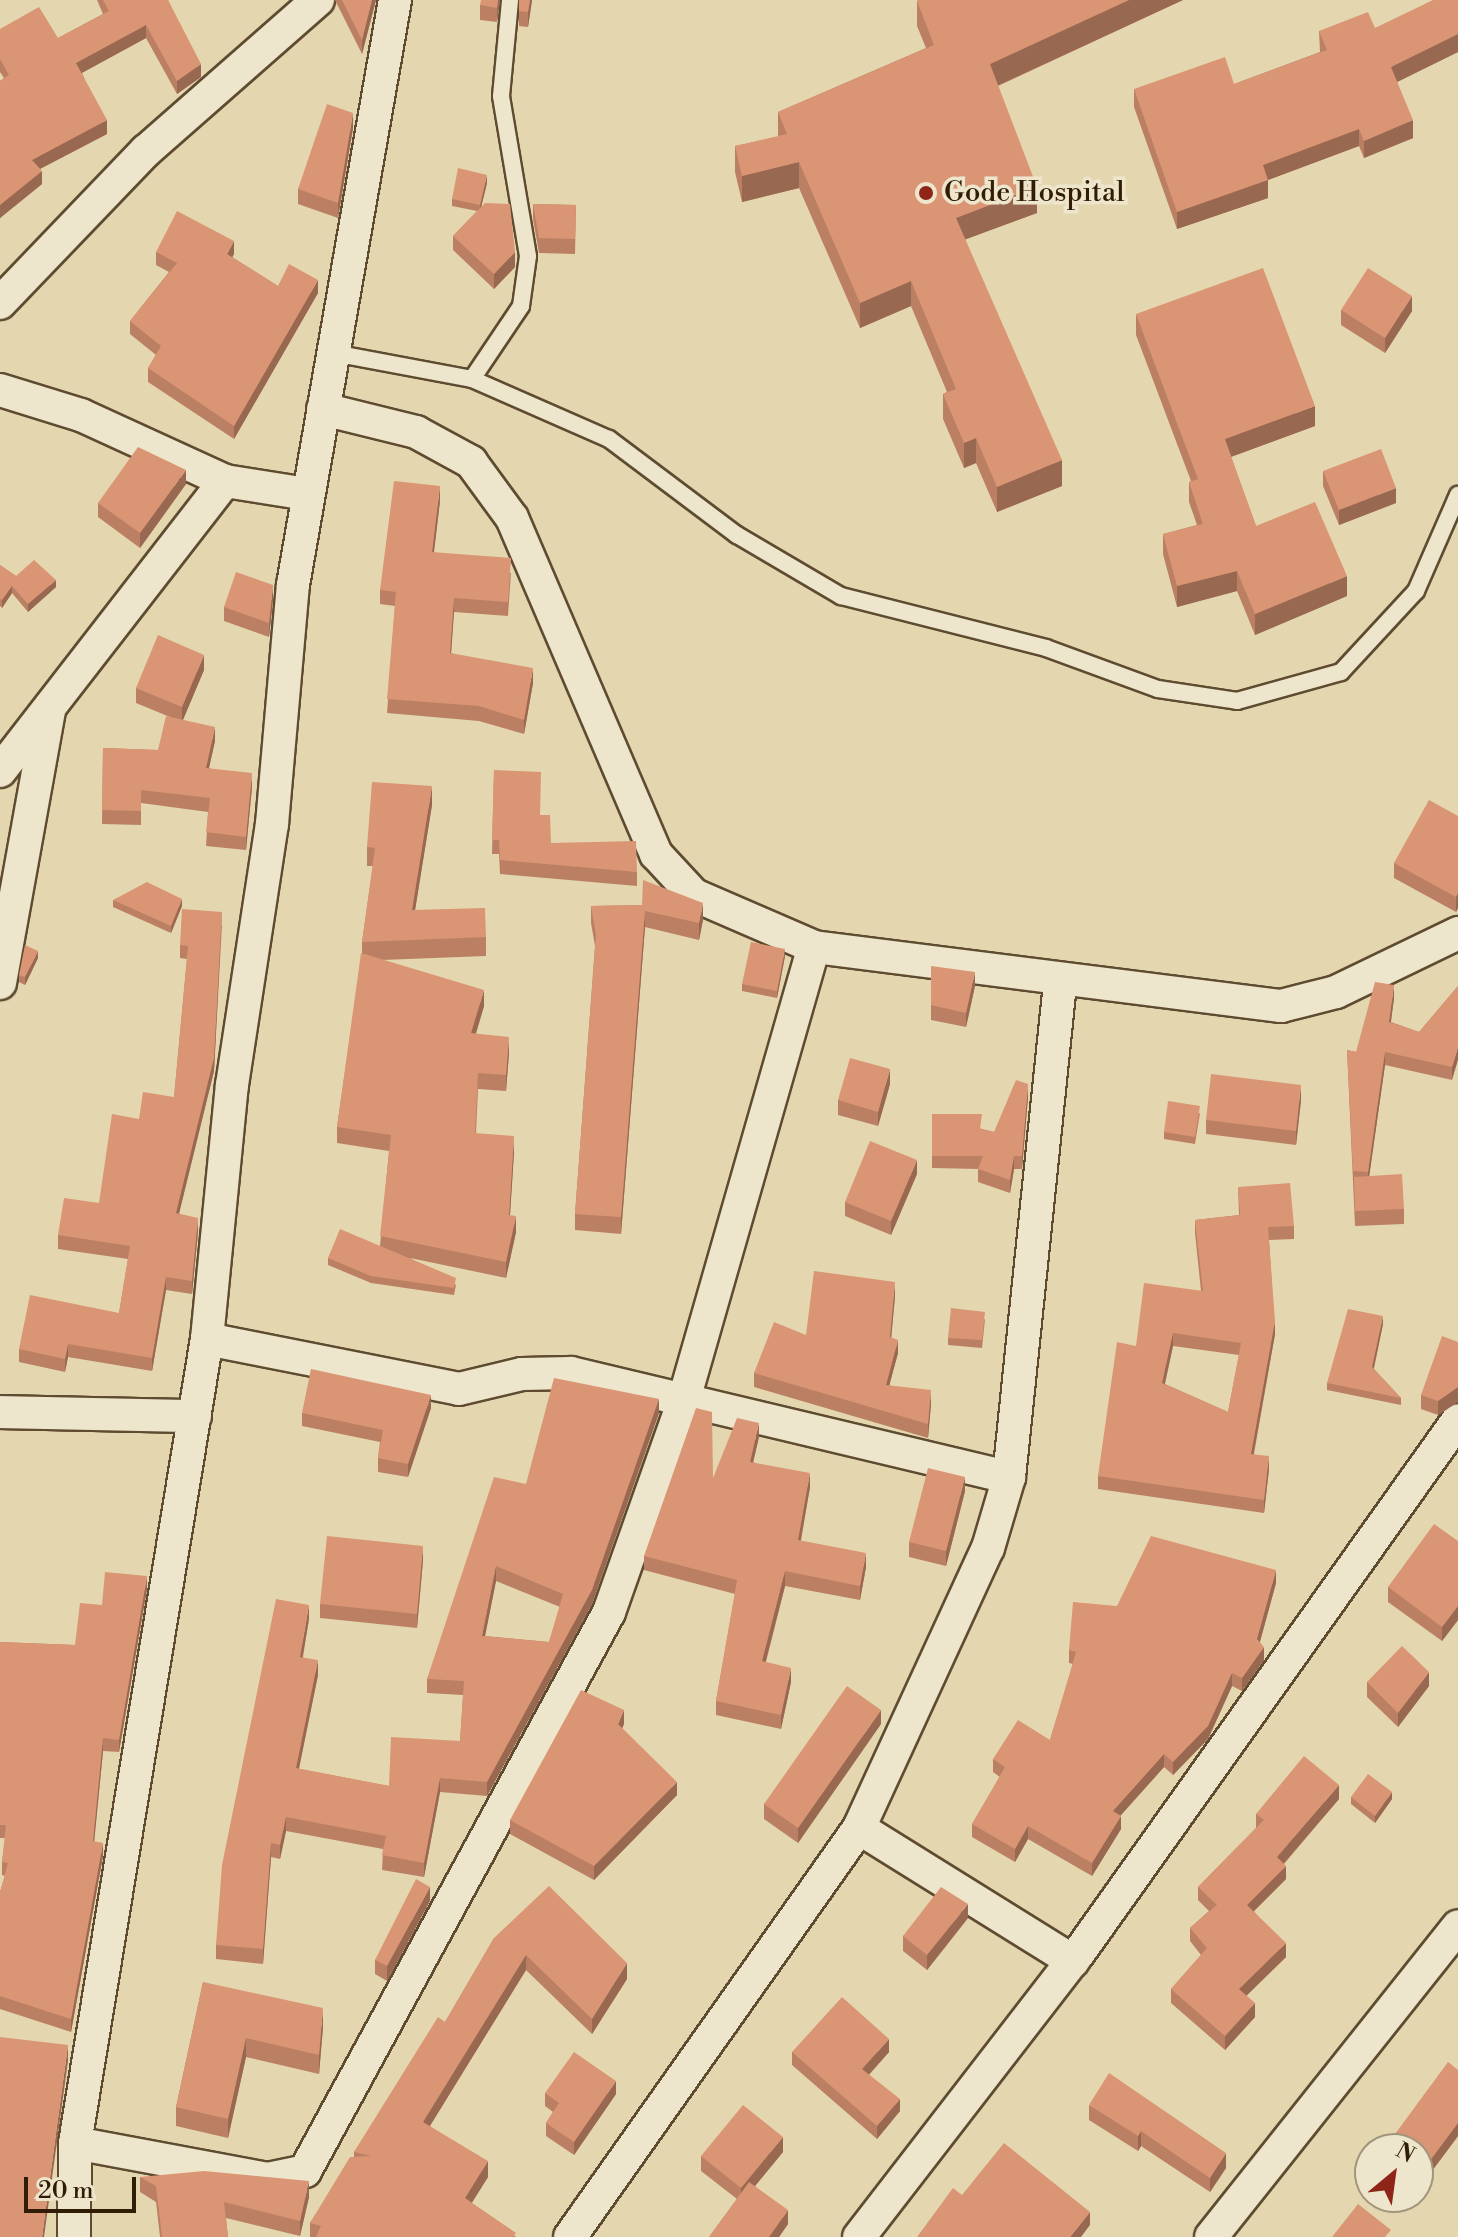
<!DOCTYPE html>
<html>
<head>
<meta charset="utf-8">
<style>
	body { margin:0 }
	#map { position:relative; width:1458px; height:2237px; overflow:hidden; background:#e4d7b0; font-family:"Libre Bodoni",serif }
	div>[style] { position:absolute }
	.roads { filter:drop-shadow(2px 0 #5e4b30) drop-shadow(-2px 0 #5e4b30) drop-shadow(0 2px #5e4b30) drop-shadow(0 -2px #5e4b30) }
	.service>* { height:16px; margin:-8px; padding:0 8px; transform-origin:8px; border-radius:8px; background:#ede5cc }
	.minor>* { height:32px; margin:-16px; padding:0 16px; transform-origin:16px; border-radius:16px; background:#ede5cc }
	.wall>* { inset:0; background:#bb8064 }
	.shaded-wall>* { inset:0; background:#996851 }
	.building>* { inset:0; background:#da9574 }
	.dots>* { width:22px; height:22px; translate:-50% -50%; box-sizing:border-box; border:4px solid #ede5cc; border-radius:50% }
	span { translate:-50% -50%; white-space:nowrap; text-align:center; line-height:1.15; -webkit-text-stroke:7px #ede5cc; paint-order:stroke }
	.poi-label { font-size:28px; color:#311c05 }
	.left { translate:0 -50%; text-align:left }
	.north { position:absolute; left:1354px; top:2133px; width:80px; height:80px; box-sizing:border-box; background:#ede5cc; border:2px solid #a2957c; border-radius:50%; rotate:29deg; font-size:22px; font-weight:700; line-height:32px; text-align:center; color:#311c05 }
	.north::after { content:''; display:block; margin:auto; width:28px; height:36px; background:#8f2418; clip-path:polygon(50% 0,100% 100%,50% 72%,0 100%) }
	.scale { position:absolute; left:24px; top:2177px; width:112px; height:36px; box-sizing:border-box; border:4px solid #311c05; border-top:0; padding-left:10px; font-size:24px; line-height:28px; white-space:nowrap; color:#311c05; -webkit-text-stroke:6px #ede5cc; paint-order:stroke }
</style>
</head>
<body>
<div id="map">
	<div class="roads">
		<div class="service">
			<i style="left:334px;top:353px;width:140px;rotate:10.7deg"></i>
			<i style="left:472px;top:379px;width:150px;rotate:23.7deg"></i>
			<i style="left:609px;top:439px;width:160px;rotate:36.9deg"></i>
			<i style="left:737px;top:535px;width:121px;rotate:30.4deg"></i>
			<i style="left:841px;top:596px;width:211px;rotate:14.2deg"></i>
			<i style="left:1046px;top:648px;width:119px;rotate:20.1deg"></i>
			<i style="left:1158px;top:689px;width:80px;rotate:8.6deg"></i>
			<i style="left:1237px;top:701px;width:108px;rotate:-15.6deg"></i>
			<i style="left:1341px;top:672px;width:110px;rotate:-47.2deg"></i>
			<i style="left:1416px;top:591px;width:105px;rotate:-66.4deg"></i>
			<i style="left:472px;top:379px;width:88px;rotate:-56.1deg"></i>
			<i style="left:521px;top:306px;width:50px;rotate:-82deg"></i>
			<i style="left:528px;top:256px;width:162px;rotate:-99.6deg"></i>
			<i style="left:501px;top:96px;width:96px;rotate:-84.6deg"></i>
		</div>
		<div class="minor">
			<i style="left:0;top:303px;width:211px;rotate:-46.2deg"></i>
			<i style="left:146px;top:151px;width:229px;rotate:-41.3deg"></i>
			<i style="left:0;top:390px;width:85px;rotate:17.2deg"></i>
			<i style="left:81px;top:415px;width:158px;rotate:24.6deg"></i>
			<i style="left:225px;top:481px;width:83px;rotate:9deg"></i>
			<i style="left:323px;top:409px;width:96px;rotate:13.9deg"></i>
			<i style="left:416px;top:432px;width:63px;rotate:28.6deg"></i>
			<i style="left:471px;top:462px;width:69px;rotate:53.8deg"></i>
			<i style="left:512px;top:518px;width:366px;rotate:66.8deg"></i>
			<i style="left:656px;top:854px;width:56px;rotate:47.2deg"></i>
			<i style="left:694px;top:895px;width:131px;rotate:23.4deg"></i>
			<i style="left:814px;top:947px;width:471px;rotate:7.2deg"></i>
			<i style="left:1281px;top:1006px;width:57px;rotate:-14.3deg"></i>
			<i style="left:1336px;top:992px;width:136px;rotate:-25.8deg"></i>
			<i style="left:0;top:771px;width:367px;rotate:-52.2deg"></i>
			<i style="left:0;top:983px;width:276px;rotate:-79.8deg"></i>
			<i style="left:207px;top:1339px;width:257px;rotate:11.2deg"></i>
			<i style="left:459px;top:1389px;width:65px;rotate:-13.4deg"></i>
			<i style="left:522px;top:1374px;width:49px;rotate:-1.2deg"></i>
			<i style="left:571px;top:1373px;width:450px;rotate:13.4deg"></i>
			<i style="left:0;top:1412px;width:195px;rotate:1.2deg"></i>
			<i style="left:859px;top:1828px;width:252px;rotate:31.9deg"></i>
			<i style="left:75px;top:2143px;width:196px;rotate:10.6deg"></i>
			<i style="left:268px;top:2179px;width:38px;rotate:-12deg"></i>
			<i style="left:305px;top:2171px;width:636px;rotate:-61.46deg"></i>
			<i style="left:609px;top:1612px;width:222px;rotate:-70.5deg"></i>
			<i style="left:683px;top:1403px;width:474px;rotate:-74deg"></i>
			<i style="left:74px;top:2237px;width:94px;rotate:-89.4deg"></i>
			<i style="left:75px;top:2143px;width:815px;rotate:-80.68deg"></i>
			<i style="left:207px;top:1339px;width:255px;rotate:-84.4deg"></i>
			<i style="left:232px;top:1085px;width:264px;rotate:-81.3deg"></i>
			<i style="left:272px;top:824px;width:240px;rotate:-85deg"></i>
			<i style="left:293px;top:585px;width:594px;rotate:-80.11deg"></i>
			<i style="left:570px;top:2237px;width:501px;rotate:-54.75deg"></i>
			<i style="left:859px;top:1828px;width:308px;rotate:-65.3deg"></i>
			<i style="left:988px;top:1548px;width:74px;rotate:-73.5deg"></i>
			<i style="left:1009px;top:1477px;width:498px;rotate:-84.1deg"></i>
			<i style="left:859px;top:2237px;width:358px;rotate:-52.3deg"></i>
			<i style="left:1078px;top:1954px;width:655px;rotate:-54.56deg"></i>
			<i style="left:1211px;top:2237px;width:397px;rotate:-51.5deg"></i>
		</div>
	</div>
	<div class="wall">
		<i style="clip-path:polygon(97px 0,168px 0,201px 77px,177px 94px,146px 38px,82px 73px,107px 134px,40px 169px,42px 184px,0 218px,0 81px,4px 78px,0 72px,0 29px,58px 38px,103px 14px)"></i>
		<i style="clip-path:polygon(335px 0,376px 0,362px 54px)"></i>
		<i style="clip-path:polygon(500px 0,497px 22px,480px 20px,480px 5px)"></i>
		<i style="clip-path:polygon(519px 0,532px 0,528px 27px,519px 26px)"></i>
		<i style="clip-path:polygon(919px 0,1183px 0,998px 86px,1037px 213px,965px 239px,1062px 486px,997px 512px,976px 463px,964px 468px,943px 419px,943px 394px,947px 392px,911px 306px,860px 328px,799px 188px,742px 202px,735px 172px,735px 146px,778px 137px,778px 112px,926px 48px,917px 26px,917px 1px)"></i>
		<i style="clip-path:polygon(1458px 0,1458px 52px,1397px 82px,1413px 138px,1364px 158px,1359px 146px,1268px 180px,1268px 198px,1177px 229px,1134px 107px,1134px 89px,1234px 84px,1320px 52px,1319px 31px,1375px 28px)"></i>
		<i style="clip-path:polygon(353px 128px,338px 218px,298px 204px,298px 189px)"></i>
		<i style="clip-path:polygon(487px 183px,481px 207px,515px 267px,494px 289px,453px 250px,453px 236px,477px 211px,452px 206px,452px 199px)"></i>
		<i style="clip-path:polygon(533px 204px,576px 205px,575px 254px,539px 253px,533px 219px)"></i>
		<i style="clip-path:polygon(156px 252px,234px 254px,232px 257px,278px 286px,318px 293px,234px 439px,148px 382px,148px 368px,156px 355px,130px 334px,130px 321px,169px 272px,156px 265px)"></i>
		<i style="clip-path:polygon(1341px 310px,1412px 311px,1385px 353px,1341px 325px)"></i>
		<i style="clip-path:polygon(1136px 314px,1315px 426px,1231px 457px,1256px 526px,1347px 596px,1255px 635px,1237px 591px,1177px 607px,1163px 554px,1163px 534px,1197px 525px,1189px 502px,1189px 482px,1191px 481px,1136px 335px)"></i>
		<i style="clip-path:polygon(1323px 471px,1396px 503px,1339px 525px,1323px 486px)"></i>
		<i style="clip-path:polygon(186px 484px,140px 548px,98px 517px,98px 503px)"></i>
		<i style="clip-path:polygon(440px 501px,434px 553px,511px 573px,508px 616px,454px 612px,451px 653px,533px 683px,524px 734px,479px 721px,387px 713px,395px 606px,380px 604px,380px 590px)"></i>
		<i style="clip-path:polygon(0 565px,16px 576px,56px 587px,28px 612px,12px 593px,2px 608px,0 606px)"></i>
		<i style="clip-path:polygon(273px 600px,269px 637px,224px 621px,224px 607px)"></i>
		<i style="clip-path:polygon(204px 670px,183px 720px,215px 741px,209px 768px,252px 787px,246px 850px,206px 846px,208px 812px,141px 803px,141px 825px,102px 824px,103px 748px,158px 750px,170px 717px,136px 703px,136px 688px)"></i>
		<i style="clip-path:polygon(494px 770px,540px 815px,551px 843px,637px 872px,637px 886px,500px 874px,499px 854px,492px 854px)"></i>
		<i style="clip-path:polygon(432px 805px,415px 910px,486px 937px,486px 956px,382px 960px,484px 1006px,476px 1034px,509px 1053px,506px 1091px,478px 1089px,476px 1134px,514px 1152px,510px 1215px,516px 1232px,506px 1278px,410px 1258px,456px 1285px,454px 1295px,371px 1283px,328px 1265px,328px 1258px,380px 1246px,389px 1151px,337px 1143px,337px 1127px,362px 954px,362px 942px,373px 866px,367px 866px,367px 847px)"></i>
		<i style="clip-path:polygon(1458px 816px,1458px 908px,1456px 912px,1394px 878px,1394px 863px)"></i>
		<i style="clip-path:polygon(113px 900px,182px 906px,171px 933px,113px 907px)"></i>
		<i style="clip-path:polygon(642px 905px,703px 920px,699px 940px,645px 927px,621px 1234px,575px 1230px,575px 1214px,595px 946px,591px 923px,591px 906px)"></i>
		<i style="clip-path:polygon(222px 925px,214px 1071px,179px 1213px,198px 1232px,192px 1294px,166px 1290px,152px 1371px,68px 1357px,65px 1372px,19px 1362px,19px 1349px,119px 1313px,128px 1259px,58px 1249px,58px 1235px,99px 1203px,139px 1119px,174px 1097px,187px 959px,180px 958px,180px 945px)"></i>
		<i style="clip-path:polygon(785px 956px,777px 998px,742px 991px,742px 984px)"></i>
		<i style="clip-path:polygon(38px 958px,25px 985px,19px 982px,19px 975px)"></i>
		<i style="clip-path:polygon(931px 966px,975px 986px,966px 1027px,931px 1020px)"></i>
		<i style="clip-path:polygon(1458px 986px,1452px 1080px,1385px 1065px,1369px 1176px,1404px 1209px,1404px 1224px,1355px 1226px,1347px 1050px,1356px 1052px,1394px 998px,1391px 1022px,1419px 1032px)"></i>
		<i style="clip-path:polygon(890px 1084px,878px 1126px,838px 1115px,838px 1100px)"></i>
		<i style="clip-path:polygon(1028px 1097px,1022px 1169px,1014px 1169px,1010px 1193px,978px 1182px,978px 1169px,932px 1168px,932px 1114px,982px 1129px,994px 1132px)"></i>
		<i style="clip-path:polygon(1301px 1100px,1296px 1145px,1206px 1134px,1206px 1120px)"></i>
		<i style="clip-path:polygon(1200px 1113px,1195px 1144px,1164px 1139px,1164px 1132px)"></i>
		<i style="clip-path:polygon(917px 1174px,891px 1235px,845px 1216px,845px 1202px)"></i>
		<i style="clip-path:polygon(evenodd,1238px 1187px,1294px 1226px,1294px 1239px,1269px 1240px,1275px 1334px,1254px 1454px,1269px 1469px,1264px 1513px,1098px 1489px,1098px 1476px,1136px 1346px,1201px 1291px,1195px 1233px,1195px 1220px,1239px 1215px,1238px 1187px,1173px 1346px,1239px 1355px,1228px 1412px,1165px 1384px,1173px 1346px)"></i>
		<i style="clip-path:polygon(895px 1296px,891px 1338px,898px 1353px,889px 1385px,931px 1404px,928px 1438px,754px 1387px,754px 1373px,806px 1335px)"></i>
		<i style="clip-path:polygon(985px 1319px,982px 1348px,948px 1345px,948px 1338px)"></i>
		<i style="clip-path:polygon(1383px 1324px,1374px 1369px,1401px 1398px,1401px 1405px,1327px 1390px,1327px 1383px)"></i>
		<i style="clip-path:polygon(1458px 1342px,1458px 1402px,1438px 1415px,1421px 1409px,1421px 1395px)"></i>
		<i style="clip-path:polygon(431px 1408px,408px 1477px,378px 1472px,378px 1458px,380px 1442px,302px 1426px,302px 1413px)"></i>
		<i style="clip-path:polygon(evenodd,659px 1413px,592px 1604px,487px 1796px,440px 1792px,424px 1877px,382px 1870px,383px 1849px,286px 1831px,280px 1859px,271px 1857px,263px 1964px,216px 1959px,216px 1945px,309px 1619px,303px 1657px,318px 1675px,299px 1769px,389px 1786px,460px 1741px,463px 1695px,427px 1693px,427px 1679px,526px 1484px,659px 1413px,496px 1581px,560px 1607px,549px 1642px,485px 1636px,496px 1581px)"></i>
		<i style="clip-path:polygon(759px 1437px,753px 1462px,810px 1487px,801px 1541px,866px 1567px,860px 1600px,785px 1586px,766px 1662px,791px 1682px,781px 1729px,716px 1715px,716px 1701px,735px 1594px,644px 1570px,644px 1556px,713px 1478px)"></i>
		<i style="clip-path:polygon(965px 1491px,946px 1566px,909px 1557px,909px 1542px)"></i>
		<i style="clip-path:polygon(1458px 1541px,1458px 1620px,1442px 1641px,1388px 1602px,1388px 1587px)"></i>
		<i style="clip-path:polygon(423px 1560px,417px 1628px,320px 1618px,320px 1604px)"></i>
		<i style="clip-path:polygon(1276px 1583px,1260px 1642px,1264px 1660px,1242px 1691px,1232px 1686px,1208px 1739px,1173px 1775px,1164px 1767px,1120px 1816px,1121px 1829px,1092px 1876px,1028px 1839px,1015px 1862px,972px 1837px,972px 1824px,1000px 1777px,993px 1772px,993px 1759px,1050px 1740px,1073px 1664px,1069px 1663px,1069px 1650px,1117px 1606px)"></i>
		<i style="clip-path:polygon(147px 1589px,119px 1752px,103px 1751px,94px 1841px,103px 1856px,71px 2032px,0 2009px,0 1892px,5px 1876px,2px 1875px,2px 1862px,5px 1838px,0 1838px,0 1642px,75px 1645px,102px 1605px)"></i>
		<i style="clip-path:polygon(1367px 1682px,1429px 1686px,1398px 1727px,1367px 1697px)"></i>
		<i style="clip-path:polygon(624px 1724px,622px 1728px,677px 1795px,594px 1880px,510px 1834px,510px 1820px)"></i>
		<i style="clip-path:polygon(881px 1724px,798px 1843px,764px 1819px,764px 1804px)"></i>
		<i style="clip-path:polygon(1351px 1797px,1392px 1799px,1375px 1823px,1351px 1804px)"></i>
		<i style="clip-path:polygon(1339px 1799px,1284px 1864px,1286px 1879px,1254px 1911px,1286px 1957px,1246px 1996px,1255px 2017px,1225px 2050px,1171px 2003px,1171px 1989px,1201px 1955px,1190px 1941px,1190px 1928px,1209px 1911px,1198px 1900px,1198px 1887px,1256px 1828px,1256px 1814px)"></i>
		<i style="clip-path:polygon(430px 1901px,387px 1981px,375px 1974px,375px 1960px)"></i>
		<i style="clip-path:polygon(968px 1918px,927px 1970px,903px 1951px,903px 1936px)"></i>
		<i style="clip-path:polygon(494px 1938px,627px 1979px,592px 2034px,526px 1970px,430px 2126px,488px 2177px,471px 2203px,516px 2237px,310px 2237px,310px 2223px,354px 2157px,354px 2152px,445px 2022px)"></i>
		<i style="clip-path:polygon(203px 1982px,323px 2027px,319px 2074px,246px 2057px,228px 2138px,176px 2126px,176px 2107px)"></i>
		<i style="clip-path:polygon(792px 2052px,889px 2052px,869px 2075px,900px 2111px,877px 2139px,792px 2065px)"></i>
		<i style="clip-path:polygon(1458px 2070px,1458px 2136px,1420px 2187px,1418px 2186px,1418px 2149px)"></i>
		<i style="clip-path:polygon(545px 2093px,616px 2094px,574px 2155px,546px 2136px,546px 2123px,553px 2112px,545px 2106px)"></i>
		<i style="clip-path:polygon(1089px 2105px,1226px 2168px,1210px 2192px,1141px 2146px,1138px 2151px,1089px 2120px)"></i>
		<i style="clip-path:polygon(783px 2152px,755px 2186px,788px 2224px,779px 2237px,709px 2237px,737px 2199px,701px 2171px,701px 2156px)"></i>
		<i style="clip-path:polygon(140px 2177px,309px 2197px,300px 2236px,226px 2218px,228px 2237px,160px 2237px,156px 2202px,140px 2192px)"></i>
	</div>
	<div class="shaded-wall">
		<i style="clip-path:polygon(372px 0,376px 0,362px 54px,362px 40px)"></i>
		<i style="clip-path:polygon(498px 0,500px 0,497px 22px,497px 8px)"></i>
		<i style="clip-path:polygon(530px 0,532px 0,528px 27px,528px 12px)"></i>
		<i style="clip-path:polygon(1129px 0,1183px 0,990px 89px,990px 64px)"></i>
		<i style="clip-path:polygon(146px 25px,146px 38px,76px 76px,76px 63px)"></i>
		<i style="clip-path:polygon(1458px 34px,1458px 52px,1391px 85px,1391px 67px)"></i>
		<i style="clip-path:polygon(201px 64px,201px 77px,177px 94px,177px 81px)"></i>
		<i style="clip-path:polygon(353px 113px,353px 128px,338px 218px,338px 203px)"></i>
		<i style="clip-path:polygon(107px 120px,107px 134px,32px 173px,32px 160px)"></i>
		<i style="clip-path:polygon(1413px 120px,1413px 138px,1364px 158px,1364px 141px)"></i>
		<i style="clip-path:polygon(1359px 129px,1359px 146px,1268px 180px,1268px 198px,1177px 229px,1177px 212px,1263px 165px)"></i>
		<i style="clip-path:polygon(799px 162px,799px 188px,742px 202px,742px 176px)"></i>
		<i style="clip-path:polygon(42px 171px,42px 184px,0 218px,0 205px)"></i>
		<i style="clip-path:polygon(487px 175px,487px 183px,480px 212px,480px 205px)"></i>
		<i style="clip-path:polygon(1037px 187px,1037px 213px,956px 243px,956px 218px)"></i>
		<i style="clip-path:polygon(234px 241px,234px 254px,227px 267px,227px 254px)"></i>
		<i style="clip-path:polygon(515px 252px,515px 267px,494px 289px,494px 274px)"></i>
		<i style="clip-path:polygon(318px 280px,318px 293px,234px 439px,234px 426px)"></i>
		<i style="clip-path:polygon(911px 281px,911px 306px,860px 328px,860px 303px)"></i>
		<i style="clip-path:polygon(1412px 296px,1412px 311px,1385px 353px,1385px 338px)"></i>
		<i style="clip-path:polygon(1315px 406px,1315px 426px,1225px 459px,1225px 439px)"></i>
		<i style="clip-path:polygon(976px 438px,976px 463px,964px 468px,964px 443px)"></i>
		<i style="clip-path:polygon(1062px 460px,1062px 486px,997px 512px,997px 487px)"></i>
		<i style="clip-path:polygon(186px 470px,186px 484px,140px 548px,140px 533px)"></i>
		<i style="clip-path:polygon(440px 486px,440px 501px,432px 567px,432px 552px)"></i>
		<i style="clip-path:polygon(1396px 488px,1396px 503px,1339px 525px,1339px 510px)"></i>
		<i style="clip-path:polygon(1237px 571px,1237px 591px,1177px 607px,1177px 586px)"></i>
		<i style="clip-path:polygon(1347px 576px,1347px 596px,1255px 635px,1255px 614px)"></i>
		<i style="clip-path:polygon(56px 580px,56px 587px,28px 612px,28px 604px)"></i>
		<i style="clip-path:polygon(273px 585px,273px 600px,269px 637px,269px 623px)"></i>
		<i style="clip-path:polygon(12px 586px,12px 593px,2px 608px,2px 600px)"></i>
		<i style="clip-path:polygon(454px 598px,454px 612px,450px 668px,450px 653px)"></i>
		<i style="clip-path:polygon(204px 655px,204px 670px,182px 722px,182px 707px)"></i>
		<i style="clip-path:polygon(533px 668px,533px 683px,524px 734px,524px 720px)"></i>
		<i style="clip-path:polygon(215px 727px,215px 741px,206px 781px,206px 768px)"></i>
		<i style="clip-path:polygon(252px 773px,252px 787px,246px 850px,246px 837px)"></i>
		<i style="clip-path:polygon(432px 786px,432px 805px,412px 929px,412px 910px)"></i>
		<i style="clip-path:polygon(1458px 893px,1458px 908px,1456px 912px,1456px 897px)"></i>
		<i style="clip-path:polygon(182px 899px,182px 906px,171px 933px,171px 926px)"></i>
		<i style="clip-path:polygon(703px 903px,703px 920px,699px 940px,699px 923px)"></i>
		<i style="clip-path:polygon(645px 911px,645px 927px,621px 1234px,621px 1217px)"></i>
		<i style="clip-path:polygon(222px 912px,214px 1071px,176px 1226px,176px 1213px)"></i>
		<i style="clip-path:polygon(785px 949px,785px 956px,777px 998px,777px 991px)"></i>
		<i style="clip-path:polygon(38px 951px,38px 958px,25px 985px,25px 977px)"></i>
		<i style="clip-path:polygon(975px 972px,975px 986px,966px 1027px,966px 1013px)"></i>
		<i style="clip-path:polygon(1394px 985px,1394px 998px,1389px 1035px,1389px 1022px)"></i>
		<i style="clip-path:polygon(484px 990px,484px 1006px,471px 1049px,471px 1033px)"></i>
		<i style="clip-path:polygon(509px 1037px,509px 1053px,506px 1091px,506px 1075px)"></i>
		<i style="clip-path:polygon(1458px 1047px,1458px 1060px,1452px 1080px,1452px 1067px)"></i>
		<i style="clip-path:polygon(1385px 1052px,1385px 1065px,1368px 1185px,1368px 1172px)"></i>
		<i style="clip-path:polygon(890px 1069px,890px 1084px,878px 1126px,878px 1112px)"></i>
		<i style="clip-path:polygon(1028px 1084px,1028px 1097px,1022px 1169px,1022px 1156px)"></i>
		<i style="clip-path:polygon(1301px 1085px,1301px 1100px,1296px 1145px,1296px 1131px)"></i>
		<i style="clip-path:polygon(514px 1136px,514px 1152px,509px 1231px,509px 1215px)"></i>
		<i style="clip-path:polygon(1014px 1156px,1014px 1169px,1010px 1193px,1010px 1180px)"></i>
		<i style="clip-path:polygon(917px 1160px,917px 1174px,891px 1235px,891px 1221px)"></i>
		<i style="clip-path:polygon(516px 1216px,516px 1232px,506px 1278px,506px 1262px)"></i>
		<i style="clip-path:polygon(198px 1218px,198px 1232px,192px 1294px,192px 1281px)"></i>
		<i style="clip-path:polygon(166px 1277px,166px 1290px,152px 1371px,152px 1358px)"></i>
		<i style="clip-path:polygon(895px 1282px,895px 1296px,890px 1351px,890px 1337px)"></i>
		<i style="clip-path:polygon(1383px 1316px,1383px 1324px,1372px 1375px,1372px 1367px)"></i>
		<i style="clip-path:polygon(1275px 1321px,1275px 1334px,1251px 1467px,1251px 1454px)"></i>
		<i style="clip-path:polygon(1173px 1333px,1173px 1346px,1162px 1396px,1162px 1383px)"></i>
		<i style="clip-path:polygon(898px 1340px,898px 1353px,886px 1398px,886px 1385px)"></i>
		<i style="clip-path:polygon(68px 1344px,68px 1357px,65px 1372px,65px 1359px)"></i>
		<i style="clip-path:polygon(1458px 1387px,1458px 1402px,1438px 1415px,1438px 1401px)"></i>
		<i style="clip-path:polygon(931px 1390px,931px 1404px,928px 1438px,928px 1424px)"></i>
		<i style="clip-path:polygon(431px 1395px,431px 1408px,408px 1477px,408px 1464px)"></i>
		<i style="clip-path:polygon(659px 1399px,659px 1413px,592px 1604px,487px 1796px,487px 1782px)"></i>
		<i style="clip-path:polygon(759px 1423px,759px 1437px,750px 1476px,750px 1462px)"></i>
		<i style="clip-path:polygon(1269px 1456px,1269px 1469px,1264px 1513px,1264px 1500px)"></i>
		<i style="clip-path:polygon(810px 1473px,810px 1487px,798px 1554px,798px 1540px)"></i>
		<i style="clip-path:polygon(965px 1477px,965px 1491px,946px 1566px,946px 1551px)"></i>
		<i style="clip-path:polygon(423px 1546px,423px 1560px,417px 1628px,417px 1614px)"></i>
		<i style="clip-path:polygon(866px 1553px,866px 1567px,860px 1600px,860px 1586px)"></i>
		<i style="clip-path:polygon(496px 1566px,496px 1581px,482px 1651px,482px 1636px)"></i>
		<i style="clip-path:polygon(1276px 1570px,1276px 1583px,1257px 1652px,1257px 1639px)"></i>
		<i style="clip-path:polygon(785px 1571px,785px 1586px,762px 1675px,762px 1661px)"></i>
		<i style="clip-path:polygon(147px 1576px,147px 1589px,119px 1752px,119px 1740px)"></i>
		<i style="clip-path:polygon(309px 1605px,309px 1619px,300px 1671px,300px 1657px)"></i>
		<i style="clip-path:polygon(1458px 1606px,1458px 1620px,1442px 1641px,1442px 1627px)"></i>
		<i style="clip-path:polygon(1264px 1647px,1264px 1660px,1242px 1691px,1242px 1678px)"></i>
		<i style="clip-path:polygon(318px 1660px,318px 1675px,296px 1782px,296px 1768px)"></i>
		<i style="clip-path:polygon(791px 1668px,791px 1682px,781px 1729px,781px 1715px)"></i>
		<i style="clip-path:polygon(1429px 1672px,1429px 1686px,1398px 1727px,1398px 1713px)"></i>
		<i style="clip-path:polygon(1232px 1673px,1232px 1686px,1208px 1739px,1173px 1775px,1173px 1762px)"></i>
		<i style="clip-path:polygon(624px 1710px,624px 1724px,618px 1738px,618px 1724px)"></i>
		<i style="clip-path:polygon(881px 1710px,881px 1724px,798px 1843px,798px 1828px)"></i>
		<i style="clip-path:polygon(103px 1738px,103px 1751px,93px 1854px,93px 1841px)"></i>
		<i style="clip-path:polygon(1164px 1754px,1164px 1767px,1113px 1824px,1113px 1811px)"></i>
		<i style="clip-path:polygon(440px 1778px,440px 1792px,424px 1877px,424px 1863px)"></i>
		<i style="clip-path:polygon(677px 1782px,677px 1795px,594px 1880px,594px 1866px)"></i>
		<i style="clip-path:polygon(1339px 1785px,1339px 1799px,1277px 1871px,1277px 1857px)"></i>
		<i style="clip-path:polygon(1392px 1792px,1392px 1799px,1375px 1823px,1375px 1816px)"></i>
		<i style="clip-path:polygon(1121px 1816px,1121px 1829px,1092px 1876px,1092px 1863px)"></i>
		<i style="clip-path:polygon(286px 1817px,286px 1831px,280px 1859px,280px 1845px)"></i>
		<i style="clip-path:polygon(1028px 1826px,1028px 1839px,1015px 1862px,1015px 1849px)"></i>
		<i style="clip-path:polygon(103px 1843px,103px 1856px,71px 2032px,71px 2019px)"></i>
		<i style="clip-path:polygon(271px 1843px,271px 1857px,263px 1964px,263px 1949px)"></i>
		<i style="clip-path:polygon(1286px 1866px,1286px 1879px,1247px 1918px,1247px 1905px)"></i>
		<i style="clip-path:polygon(430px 1887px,430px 1901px,387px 1981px,387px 1966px)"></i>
		<i style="clip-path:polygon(968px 1904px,968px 1918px,927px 1970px,927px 1955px)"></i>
		<i style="clip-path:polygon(1286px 1943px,1286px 1957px,1239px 2003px,1239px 1989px)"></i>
		<i style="clip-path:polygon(526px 1955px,526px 1970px,423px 2137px,423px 2122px)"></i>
		<i style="clip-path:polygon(627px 1963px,627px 1979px,592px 2034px,592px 2019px)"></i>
		<i style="clip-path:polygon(1255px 2003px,1255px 2017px,1225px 2050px,1225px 2036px)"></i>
		<i style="clip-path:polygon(323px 2008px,323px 2027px,319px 2074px,319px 2055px)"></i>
		<i style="clip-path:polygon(246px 2038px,246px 2057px,228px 2138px,228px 2119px)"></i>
		<i style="clip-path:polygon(889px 2039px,889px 2052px,862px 2082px,862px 2069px)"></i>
		<i style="clip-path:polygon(68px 2045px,68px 2061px,44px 2237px,42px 2237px)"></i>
		<i style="clip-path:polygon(616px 2081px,616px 2094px,574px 2155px,574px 2142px)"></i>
		<i style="clip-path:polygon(900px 2099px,900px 2111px,877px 2139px,877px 2126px)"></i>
		<i style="clip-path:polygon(1458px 2123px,1458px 2136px,1420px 2187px,1420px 2174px)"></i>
		<i style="clip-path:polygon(1141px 2131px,1141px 2146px,1138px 2151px,1138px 2136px)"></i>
		<i style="clip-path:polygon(783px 2137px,783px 2152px,741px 2203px,741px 2188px)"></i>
		<i style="clip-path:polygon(1226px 2153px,1226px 2168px,1210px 2192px,1210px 2178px)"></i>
		<i style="clip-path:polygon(488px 2161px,488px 2177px,465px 2214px,465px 2198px)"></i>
		<i style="clip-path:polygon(309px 2181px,309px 2197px,300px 2236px,300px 2221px)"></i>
		<i style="clip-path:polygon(788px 2210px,788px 2224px,779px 2237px,769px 2237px)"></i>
		<i style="clip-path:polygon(1090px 2212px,1090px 2225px,1081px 2237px,1070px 2237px)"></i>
	</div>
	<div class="building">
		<i style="clip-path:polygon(103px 0,168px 0,201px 64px,177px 81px,146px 25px,76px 63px,107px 120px,32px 160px,42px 171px,0 205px,0 81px,9px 75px,0 59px,0 29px,39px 7px,58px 38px,109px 11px)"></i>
		<i style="clip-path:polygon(342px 0,372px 0,362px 40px)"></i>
		<i style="clip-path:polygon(481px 0,498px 0,497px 8px,480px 5px)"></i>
		<i style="clip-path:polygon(519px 0,530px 0,528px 12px,519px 11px)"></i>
		<i style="clip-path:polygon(919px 0,1129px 0,990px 64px,1037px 187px,956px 218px,1062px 460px,997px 487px,976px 438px,964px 443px,943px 394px,956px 389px,911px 281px,860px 303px,799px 162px,742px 176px,735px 146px,787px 134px,778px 112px,934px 45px,917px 1px)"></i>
		<i style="clip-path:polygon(1433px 0,1458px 0,1458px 34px,1391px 67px,1413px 120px,1364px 141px,1359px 129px,1263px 165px,1268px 180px,1177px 212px,1134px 89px,1225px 57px,1234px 84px,1327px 50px,1319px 31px,1368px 12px,1375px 28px)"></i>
		<i style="clip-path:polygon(327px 104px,353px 113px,338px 203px,298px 189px)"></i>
		<i style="clip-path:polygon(458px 168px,487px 175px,480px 205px,452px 199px)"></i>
		<i style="clip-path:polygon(485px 203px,510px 204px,515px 252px,494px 274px,453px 236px)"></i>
		<i style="clip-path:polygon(533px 204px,576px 205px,575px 239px,539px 238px)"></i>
		<i style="clip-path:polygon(177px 211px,234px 241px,227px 254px,278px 286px,289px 264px,318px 280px,234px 426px,148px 368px,161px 346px,130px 321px,177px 263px,156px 252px)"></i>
		<i style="clip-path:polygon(1263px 268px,1315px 406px,1225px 439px,1256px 526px,1315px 502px,1347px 576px,1255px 614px,1237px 571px,1177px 586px,1163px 534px,1203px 524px,1189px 482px,1198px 479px,1136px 314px)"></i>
		<i style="clip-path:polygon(1368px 268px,1412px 296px,1385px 338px,1341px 310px)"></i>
		<i style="clip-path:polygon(138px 447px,186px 470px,140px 533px,98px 503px)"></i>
		<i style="clip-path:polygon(1381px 449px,1396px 488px,1339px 510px,1323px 471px)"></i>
		<i style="clip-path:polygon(394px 481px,440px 486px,432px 552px,511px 558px,508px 602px,454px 598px,450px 653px,533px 668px,524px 720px,479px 706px,387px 699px,396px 592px,380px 590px)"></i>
		<i style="clip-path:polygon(34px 560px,56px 580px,28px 604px,12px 586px,2px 600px,0 599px,0 565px,16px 576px)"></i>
		<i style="clip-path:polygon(236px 572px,273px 585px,269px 623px,224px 607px)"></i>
		<i style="clip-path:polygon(158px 635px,204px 655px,182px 707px,136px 688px)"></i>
		<i style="clip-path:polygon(166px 716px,215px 727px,206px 768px,252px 773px,246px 837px,206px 832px,210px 798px,141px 790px,141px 811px,102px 810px,103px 748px,158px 750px)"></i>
		<i style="clip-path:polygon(494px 770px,541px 772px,540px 815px,550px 815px,551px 843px,636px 841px,637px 872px,500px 860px,499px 840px,492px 840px)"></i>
		<i style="clip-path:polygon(372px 782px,432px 786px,412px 910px,485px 908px,486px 937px,362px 942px,375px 848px,367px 847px)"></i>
		<i style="clip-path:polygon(1429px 800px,1458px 816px,1458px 893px,1456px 897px,1394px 863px)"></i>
		<i style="clip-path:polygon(643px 880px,703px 903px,699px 923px,645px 911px,621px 1217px,575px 1214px,596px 935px,591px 906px,642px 905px)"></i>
		<i style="clip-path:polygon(147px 882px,182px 899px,171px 926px,113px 900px)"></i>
		<i style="clip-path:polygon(182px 909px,222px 912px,214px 1058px,176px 1213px,198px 1218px,192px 1281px,166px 1277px,152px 1358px,68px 1344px,65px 1359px,19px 1349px,30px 1295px,119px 1313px,130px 1246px,58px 1235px,64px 1198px,99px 1203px,112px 1114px,139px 1119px,143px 1092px,174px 1097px,188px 946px,180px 945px)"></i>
		<i style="clip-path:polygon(751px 942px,785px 949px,777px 991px,742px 984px)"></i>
		<i style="clip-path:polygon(25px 945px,38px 951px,25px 977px,19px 975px)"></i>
		<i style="clip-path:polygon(361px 953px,484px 990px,471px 1033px,509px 1037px,506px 1075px,478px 1073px,475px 1133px,514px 1136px,509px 1215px,516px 1216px,506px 1262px,380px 1236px,391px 1135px,337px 1127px)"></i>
		<i style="clip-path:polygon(931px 966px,975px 972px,966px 1013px,931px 1005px)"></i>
		<i style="clip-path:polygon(1375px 982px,1394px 985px,1389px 1022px,1419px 1032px,1458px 986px,1458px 1047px,1452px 1067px,1385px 1052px,1368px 1172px,1353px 1171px,1347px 1050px,1356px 1052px)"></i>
		<i style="clip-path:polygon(850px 1058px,890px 1069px,878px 1112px,838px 1100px)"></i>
		<i style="clip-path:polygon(1211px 1074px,1301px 1085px,1296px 1131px,1206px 1120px)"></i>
		<i style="clip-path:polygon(1016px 1080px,1028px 1084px,1022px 1156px,1014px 1156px,1010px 1180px,978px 1169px,983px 1156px,932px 1156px,932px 1114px,982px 1114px,980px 1129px,994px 1132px)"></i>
		<i style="clip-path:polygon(1168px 1101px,1200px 1106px,1195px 1137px,1164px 1132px)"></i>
		<i style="clip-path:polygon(870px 1141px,917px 1160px,891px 1221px,845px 1202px)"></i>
		<i style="clip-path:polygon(1402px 1174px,1404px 1209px,1355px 1211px,1354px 1177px)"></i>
		<i style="clip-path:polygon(evenodd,1290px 1183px,1294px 1226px,1268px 1227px,1275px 1321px,1251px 1454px,1269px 1456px,1264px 1500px,1098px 1476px,1117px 1342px,1136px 1346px,1144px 1283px,1203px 1291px,1195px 1220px,1240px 1215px,1238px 1187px,1290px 1183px,1173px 1333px,1241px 1343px,1228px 1412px,1162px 1383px,1173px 1333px)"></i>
		<i style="clip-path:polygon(340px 1229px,456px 1278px,454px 1288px,371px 1276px,328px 1258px)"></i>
		<i style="clip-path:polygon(814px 1271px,895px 1282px,890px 1337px,898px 1340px,886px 1385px,931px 1390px,928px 1424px,754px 1373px,774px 1322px,806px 1335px)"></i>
		<i style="clip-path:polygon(951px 1308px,985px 1312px,982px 1340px,948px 1338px)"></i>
		<i style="clip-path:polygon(1348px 1309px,1383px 1316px,1372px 1367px,1401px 1398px,1327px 1383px)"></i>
		<i style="clip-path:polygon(1442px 1336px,1458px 1342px,1458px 1387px,1438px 1401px,1421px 1395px)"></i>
		<i style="clip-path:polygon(311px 1369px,431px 1395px,408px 1464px,378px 1458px,383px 1430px,302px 1413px)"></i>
		<i style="clip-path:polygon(evenodd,554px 1378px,659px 1399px,592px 1590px,487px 1782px,440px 1778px,424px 1863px,382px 1855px,386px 1836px,286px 1817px,280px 1845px,271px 1843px,263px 1949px,216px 1945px,222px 1865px,276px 1599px,309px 1605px,300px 1657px,318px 1660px,296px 1768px,389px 1786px,391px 1737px,460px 1741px,464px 1681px,427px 1679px,494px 1477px,526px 1484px,554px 1378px,496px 1566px,563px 1594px,549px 1642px,482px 1636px,496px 1566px)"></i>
		<i style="clip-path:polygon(696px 1408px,712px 1412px,713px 1478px,737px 1418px,759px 1423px,750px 1462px,810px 1473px,798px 1540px,866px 1553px,860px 1586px,785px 1571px,762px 1661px,791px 1668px,781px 1715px,716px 1701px,737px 1580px,644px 1556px)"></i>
		<i style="clip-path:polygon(928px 1468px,965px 1477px,946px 1551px,909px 1542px)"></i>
		<i style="clip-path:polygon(1434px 1524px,1458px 1541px,1458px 1606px,1442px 1627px,1388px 1587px)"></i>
		<i style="clip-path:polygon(327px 1536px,423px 1546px,417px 1614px,320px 1604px)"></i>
		<i style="clip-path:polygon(1151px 1536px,1276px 1570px,1257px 1639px,1264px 1647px,1242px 1678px,1232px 1673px,1208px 1726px,1173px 1762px,1164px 1754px,1113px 1811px,1121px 1816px,1092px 1863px,1028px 1826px,1015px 1849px,972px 1824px,1005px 1767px,993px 1759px,1018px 1720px,1050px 1740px,1076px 1652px,1069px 1650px,1073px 1602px,1117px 1606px)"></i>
		<i style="clip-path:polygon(105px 1572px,147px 1576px,119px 1740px,103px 1738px,93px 1841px,103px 1843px,71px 2019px,0 1996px,0 1892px,8px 1863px,2px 1862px,6px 1825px,0 1825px,0 1642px,75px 1645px,80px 1603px,102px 1605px)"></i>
		<i style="clip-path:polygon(1402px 1646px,1429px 1672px,1398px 1713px,1367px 1682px)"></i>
		<i style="clip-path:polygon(847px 1686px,881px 1710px,798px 1828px,764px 1804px)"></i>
		<i style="clip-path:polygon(581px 1690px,624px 1710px,618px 1724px,677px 1782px,594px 1866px,510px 1820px)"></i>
		<i style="clip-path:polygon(1304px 1756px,1339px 1785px,1277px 1857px,1286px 1866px,1247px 1905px,1286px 1943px,1239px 1989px,1255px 2003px,1225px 2036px,1171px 1989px,1207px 1948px,1190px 1928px,1217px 1905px,1198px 1887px,1264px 1820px,1256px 1814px)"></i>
		<i style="clip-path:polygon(1368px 1774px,1392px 1792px,1375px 1816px,1351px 1797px)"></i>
		<i style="clip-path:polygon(416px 1879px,430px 1887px,387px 1966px,375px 1960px)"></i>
		<i style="clip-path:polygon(549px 1886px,627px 1963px,592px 2019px,526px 1955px,423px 2122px,488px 2161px,465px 2198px,516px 2233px,513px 2237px,316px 2237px,321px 2226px,310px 2223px,350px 2157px,371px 2156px,354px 2152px,438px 2017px,445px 2022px,494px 1938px)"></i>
		<i style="clip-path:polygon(941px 1887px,968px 1904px,927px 1955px,903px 1936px)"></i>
		<i style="clip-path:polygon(203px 1982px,323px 2008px,319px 2055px,246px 2038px,228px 2119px,176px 2107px)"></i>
		<i style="clip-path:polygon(842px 1997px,889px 2039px,862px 2069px,900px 2099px,877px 2126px,792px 2052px)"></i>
		<i style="clip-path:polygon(0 2037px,68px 2045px,42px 2237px,0 2237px)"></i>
		<i style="clip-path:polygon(574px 2052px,616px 2081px,574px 2142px,546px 2123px,559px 2103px,545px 2093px)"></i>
		<i style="clip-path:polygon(1448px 2062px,1458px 2070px,1458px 2123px,1420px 2174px,1418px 2173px,1418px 2149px,1384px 2149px)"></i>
		<i style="clip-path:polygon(1109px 2073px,1226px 2153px,1210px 2178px,1141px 2131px,1138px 2136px,1089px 2105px)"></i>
		<i style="clip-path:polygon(743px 2105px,783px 2137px,741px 2188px,701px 2156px)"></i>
		<i style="clip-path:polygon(1004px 2143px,1090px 2212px,1070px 2237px,917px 2237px,953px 2188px,962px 2195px)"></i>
		<i style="clip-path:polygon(204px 2171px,309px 2181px,300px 2221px,224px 2202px,228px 2237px,162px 2237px,156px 2186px,140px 2177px)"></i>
		<i style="clip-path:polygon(749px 2182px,788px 2210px,769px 2237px,709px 2237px)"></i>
		<i style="clip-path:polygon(1358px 2204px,1391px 2230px,1385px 2237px,1332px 2237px)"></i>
	</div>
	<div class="dots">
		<i style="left:926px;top:193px;background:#8f2418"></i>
	</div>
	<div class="poi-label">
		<span class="left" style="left:944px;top:193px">Gode Hospital</span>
	</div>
	<div class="north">N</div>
	<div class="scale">20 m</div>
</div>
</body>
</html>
